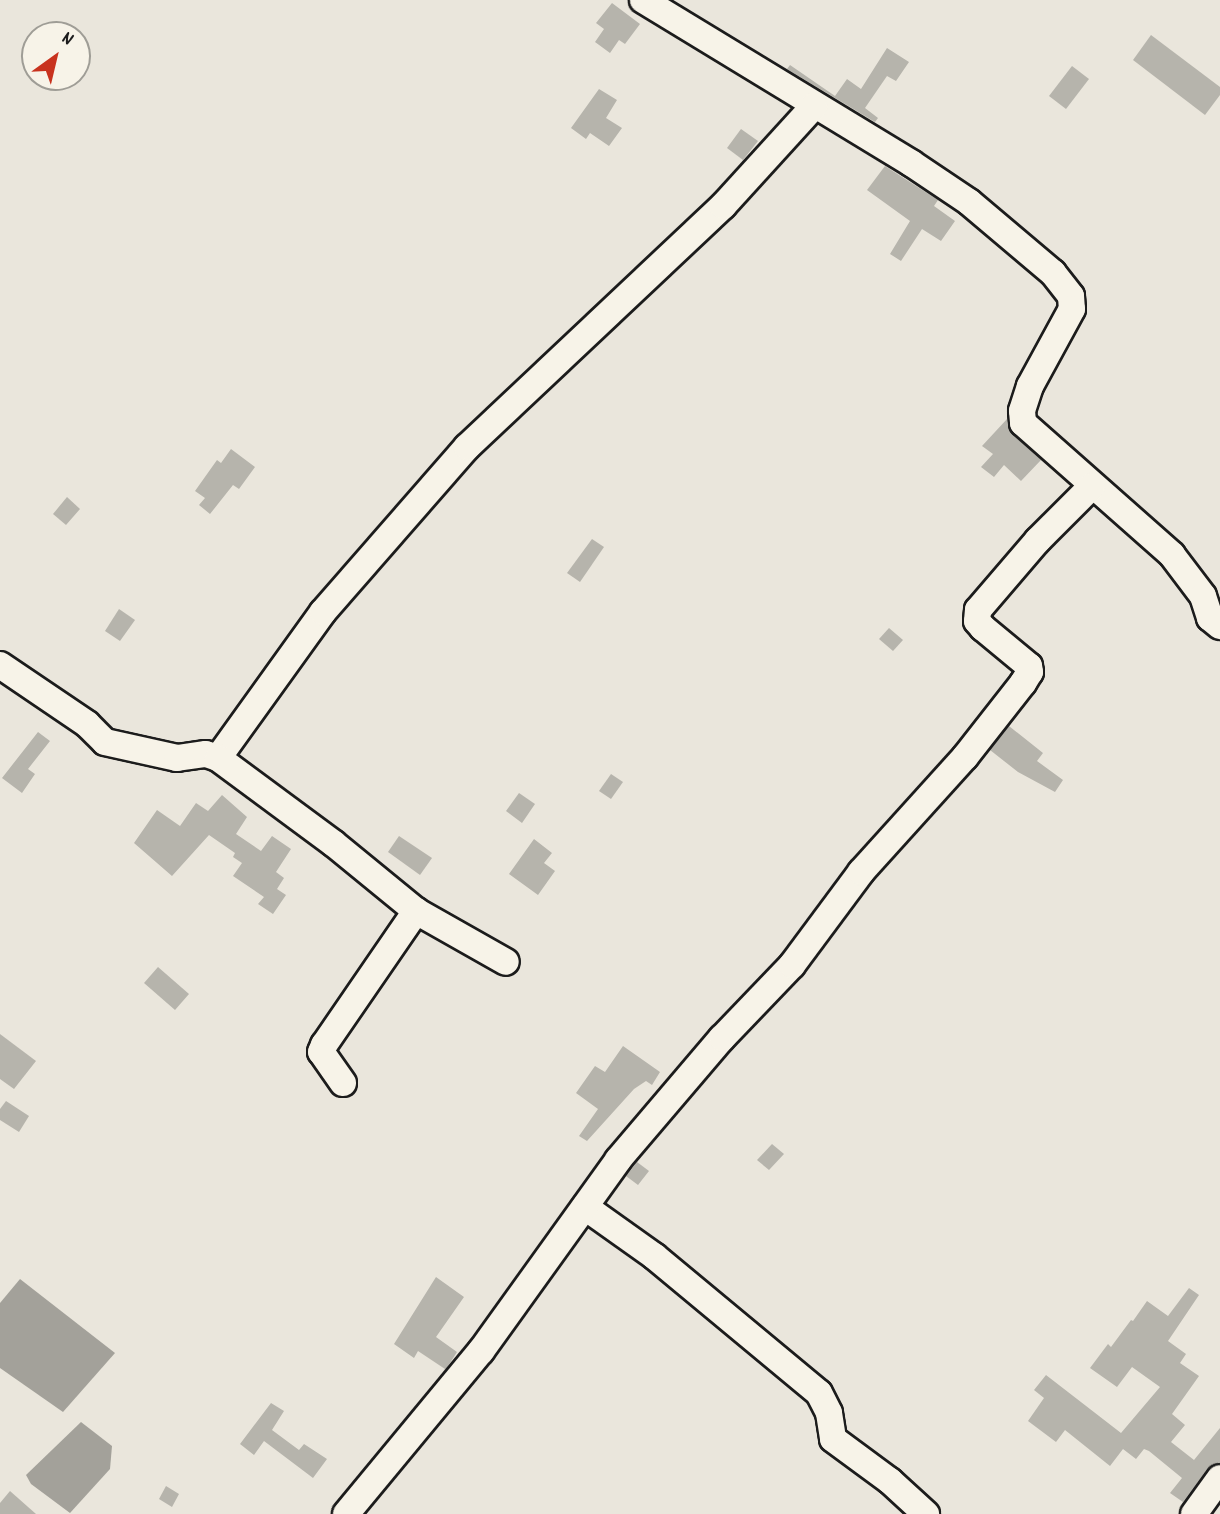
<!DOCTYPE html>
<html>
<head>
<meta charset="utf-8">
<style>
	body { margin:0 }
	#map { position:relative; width:1220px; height:1514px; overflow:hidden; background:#eae6dc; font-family:Dekko,sans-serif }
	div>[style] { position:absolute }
	.water>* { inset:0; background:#a3a19a }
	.building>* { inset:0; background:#b6b4ac }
	.roads { filter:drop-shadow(2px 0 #1c1c1c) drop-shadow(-2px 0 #1c1c1c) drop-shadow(0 2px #1c1c1c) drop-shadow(0 -2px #1c1c1c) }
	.minor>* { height:26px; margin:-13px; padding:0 13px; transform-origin:13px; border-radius:13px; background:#f7f3e8 }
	span { translate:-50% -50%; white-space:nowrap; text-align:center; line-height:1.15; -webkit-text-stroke:5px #f7f3e8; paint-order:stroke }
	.north { position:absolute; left:21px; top:21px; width:70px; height:70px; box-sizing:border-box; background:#f7f3e8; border:2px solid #9f9d96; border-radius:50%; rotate:34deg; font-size:19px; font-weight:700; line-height:28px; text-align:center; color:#1c1c1c }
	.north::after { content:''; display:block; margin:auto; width:24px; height:32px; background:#c8321e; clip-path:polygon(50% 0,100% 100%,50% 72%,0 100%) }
</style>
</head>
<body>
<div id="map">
	<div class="water">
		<i style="clip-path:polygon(20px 1279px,115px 1353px,63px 1412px,0 1368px,0 1303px)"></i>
		<i style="clip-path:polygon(81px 1422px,112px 1446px,110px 1469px,70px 1513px,31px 1484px,26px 1475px)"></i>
	</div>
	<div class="building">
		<i style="clip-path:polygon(612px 3px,640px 24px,625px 44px,619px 40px,610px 53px,595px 42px,604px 29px,596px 23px)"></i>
		<i style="clip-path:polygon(1151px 35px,1220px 87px,1220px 95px,1205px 115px,1133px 60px)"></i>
		<i style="clip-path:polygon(887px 48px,909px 62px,896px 81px,887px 76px,865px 108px,878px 118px,875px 122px,787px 69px,790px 65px,835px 96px,847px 79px,861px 89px)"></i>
		<i style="clip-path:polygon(1072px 66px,1089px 79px,1066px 109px,1049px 96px)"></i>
		<i style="clip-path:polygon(599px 89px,617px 100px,606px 118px,622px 128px,609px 146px,590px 133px,586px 139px,571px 128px)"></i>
		<i style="clip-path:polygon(741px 129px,758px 141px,743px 160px,727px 148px)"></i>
		<i style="clip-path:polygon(885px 166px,938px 200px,934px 206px,955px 221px,941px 241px,922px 229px,901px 261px,890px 254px,910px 221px,867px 190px)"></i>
		<i style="clip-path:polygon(1007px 419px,1013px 435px,1041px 460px,1021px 481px,1004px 465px,994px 477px,981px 467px,993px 454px,982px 446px)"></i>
		<i style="clip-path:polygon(231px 449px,255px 467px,239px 489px,233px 485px,210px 514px,199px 505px,205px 498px,195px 491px,217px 460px,221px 463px)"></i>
		<i style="clip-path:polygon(67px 497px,80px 509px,66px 525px,53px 514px)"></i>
		<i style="clip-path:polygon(592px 539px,604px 547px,580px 582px,567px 573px)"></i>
		<i style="clip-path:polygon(119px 609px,135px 620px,120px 641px,105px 631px)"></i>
		<i style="clip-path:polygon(889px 628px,903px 640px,893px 651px,879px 639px)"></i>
		<i style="clip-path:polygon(1009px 726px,1043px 753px,1037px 761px,1063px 780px,1055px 792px,1018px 772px,990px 750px)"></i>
		<i style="clip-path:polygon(38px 732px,50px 741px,28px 769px,35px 774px,22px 793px,2px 778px)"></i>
		<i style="clip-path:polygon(611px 774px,623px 782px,611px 799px,599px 791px)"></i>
		<i style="clip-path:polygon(519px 793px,535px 804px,522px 823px,506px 811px)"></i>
		<i style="clip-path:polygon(222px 795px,247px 817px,236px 834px,261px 851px,272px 836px,291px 849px,276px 872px,284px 878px,277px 889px,286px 895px,273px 914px,258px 904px,264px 897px,233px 876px,242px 863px,233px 857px,235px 853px,209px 835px,172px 876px,134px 843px,157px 810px,180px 826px,196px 803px,208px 811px)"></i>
		<i style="clip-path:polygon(399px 836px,432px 858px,420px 875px,388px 852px)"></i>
		<i style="clip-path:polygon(534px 839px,552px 853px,544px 863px,555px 871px,538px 895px,509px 874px)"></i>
		<i style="clip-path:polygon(158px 967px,189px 994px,175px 1010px,144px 983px)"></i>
		<i style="clip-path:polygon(0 1034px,36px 1061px,14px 1089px,0 1079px)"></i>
		<i style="clip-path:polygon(623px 1046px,660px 1072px,652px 1085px,646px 1081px,634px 1089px,587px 1141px,579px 1136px,598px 1109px,576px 1093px,595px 1066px,605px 1072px)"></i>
		<i style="clip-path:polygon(6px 1101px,29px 1116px,19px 1132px,0 1120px,0 1109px)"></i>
		<i style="clip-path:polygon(772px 1144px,784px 1154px,769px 1170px,757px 1160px)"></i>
		<i style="clip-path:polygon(637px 1162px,649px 1171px,638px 1185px,626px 1176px)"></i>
		<i style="clip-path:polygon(436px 1277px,464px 1297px,436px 1337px,457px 1352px,448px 1366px,443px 1372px,445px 1369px,418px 1351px,414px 1358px,394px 1344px)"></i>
		<i style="clip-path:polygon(1189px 1288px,1199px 1295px,1168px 1341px,1186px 1354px,1180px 1363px,1199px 1376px,1172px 1414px,1185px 1425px,1171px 1442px,1194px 1460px,1220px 1428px,1220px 1462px,1207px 1469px,1183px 1502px,1170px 1493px,1182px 1478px,1149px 1451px,1144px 1449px,1136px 1459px,1123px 1449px,1110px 1466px,1065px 1430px,1056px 1442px,1028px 1421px,1044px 1398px,1034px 1390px,1046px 1375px,1121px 1433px,1160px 1387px,1132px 1367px,1117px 1387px,1090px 1368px,1108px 1344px,1111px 1347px,1131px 1320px,1133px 1321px,1147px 1301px,1168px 1316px)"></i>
		<i style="clip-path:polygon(271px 1403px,284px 1411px,272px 1430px,299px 1450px,304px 1444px,327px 1459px,313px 1478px,264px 1441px,254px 1455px,240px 1444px)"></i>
		<i style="clip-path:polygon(166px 1486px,179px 1494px,172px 1507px,159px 1499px)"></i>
		<i style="clip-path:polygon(10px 1491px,36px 1514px,0 1514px,0 1503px)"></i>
	</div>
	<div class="roads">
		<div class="minor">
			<i style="left:643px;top:0;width:314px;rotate:31.3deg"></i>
			<i style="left:911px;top:163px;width:70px;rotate:33.9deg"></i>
			<i style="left:969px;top:202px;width:110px;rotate:40.2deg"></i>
			<i style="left:1053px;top:273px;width:29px;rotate:52deg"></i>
			<i style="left:1071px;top:296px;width:13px;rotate:86deg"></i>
			<i style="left:1072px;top:309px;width:88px;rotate:118.6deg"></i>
			<i style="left:1030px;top:386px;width:26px;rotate:108deg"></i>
			<i style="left:1022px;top:411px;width:12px;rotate:85deg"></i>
			<i style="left:1023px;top:423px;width:199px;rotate:41.5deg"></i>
			<i style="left:1172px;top:555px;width:51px;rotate:52.9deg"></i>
			<i style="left:1203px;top:596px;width:23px;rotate:72deg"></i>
			<i style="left:1210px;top:618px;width:13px;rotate:39deg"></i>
			<i style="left:0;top:665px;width:105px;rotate:34.1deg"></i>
			<i style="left:87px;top:724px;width:25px;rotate:45deg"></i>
			<i style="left:105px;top:742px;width:74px;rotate:12.5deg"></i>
			<i style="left:177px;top:758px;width:29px;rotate:-8deg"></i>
			<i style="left:206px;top:754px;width:13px;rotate:18deg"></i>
			<i style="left:218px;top:758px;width:180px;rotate:-54.3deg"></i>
			<i style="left:323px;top:612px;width:219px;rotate:-48.9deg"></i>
			<i style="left:467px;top:447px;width:352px;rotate:-43.3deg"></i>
			<i style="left:723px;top:206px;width:135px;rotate:-47.7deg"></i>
			<i style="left:218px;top:758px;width:143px;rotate:36.5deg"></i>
			<i style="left:333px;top:843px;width:107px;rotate:39.3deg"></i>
			<i style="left:416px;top:911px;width:103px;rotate:29.5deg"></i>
			<i style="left:343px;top:1083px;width:38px;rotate:-125deg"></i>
			<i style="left:321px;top:1052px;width:8px;rotate:-67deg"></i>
			<i style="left:324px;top:1045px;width:163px;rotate:-55.5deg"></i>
			<i style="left:585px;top:1207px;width:85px;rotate:35.4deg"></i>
			<i style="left:654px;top:1256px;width:214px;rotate:39.7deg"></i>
			<i style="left:819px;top:1393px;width:22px;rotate:63deg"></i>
			<i style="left:829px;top:1413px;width:26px;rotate:81deg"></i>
			<i style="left:833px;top:1439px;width:71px;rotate:36.4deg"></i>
			<i style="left:890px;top:1481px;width:49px;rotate:42.5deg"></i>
			<i style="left:346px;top:1514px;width:212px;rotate:-50.4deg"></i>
			<i style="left:481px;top:1351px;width:235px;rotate:-54.3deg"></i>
			<i style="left:618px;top:1160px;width:160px;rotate:-49.6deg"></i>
			<i style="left:722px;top:1038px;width:101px;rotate:-46.2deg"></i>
			<i style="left:792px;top:965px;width:116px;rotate:-53.4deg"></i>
			<i style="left:861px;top:872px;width:155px;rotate:-47.9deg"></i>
			<i style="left:965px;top:757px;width:94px;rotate:-51.9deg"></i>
			<i style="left:1023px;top:683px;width:13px;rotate:-58deg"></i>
			<i style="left:1030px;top:672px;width:6px;rotate:-99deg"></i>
			<i style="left:1029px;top:666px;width:60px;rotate:-140.4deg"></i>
			<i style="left:983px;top:628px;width:9px;rotate:-131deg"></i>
			<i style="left:977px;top:621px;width:11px;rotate:-85deg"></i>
			<i style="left:978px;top:610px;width:92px;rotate:-49.4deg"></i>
			<i style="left:1038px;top:540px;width:76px;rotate:-45deg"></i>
			<i style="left:1194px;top:1514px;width:44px;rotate:-54.2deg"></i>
		</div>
	</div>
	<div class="north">N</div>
</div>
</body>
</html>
